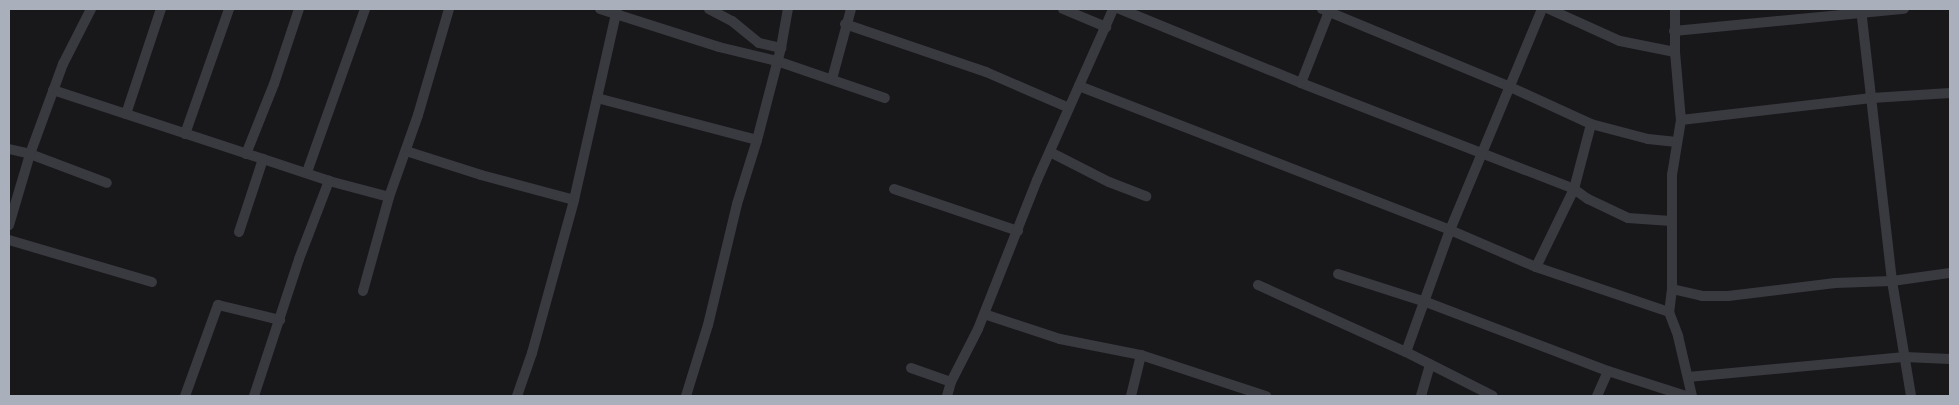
<!DOCTYPE html>
<html>
<head>
<meta charset="utf-8">
<style>
	body { margin:0 }
	#map { position:relative; width:1959px; height:405px; overflow:hidden; background:#18181b; font-family:"Public Sans",sans-serif }
	div>[style] { position:absolute }
	.minor>* { height:10px; margin:-5px; padding:0 5px; transform-origin:5px; border-radius:5px; background:#393a40 }
	span { translate:-50% -50%; white-space:nowrap; text-align:center; line-height:1.15; -webkit-text-stroke:4.5px #131316; paint-order:stroke }
	.frame { position:absolute; inset:0; border:10px solid #aab0bb; pointer-events:none }
</style>
</head>
<body>
<div id="map">
	<div class="minor">
		<i style="left:600px;top:9px;width:125px;rotate:17.7deg"></i>
		<i style="left:719px;top:47px;width:60px;rotate:13.6deg"></i>
		<i style="left:777px;top:61px;width:114px;rotate:18.9deg"></i>
		<i style="left:709px;top:9px;width:26px;rotate:28deg"></i>
		<i style="left:732px;top:21px;width:35px;rotate:39deg"></i>
		<i style="left:759px;top:43px;width:23px;rotate:13deg"></i>
		<i style="left:1063px;top:9px;width:47px;rotate:22.7deg"></i>
		<i style="left:1120px;top:9px;width:196px;rotate:22.2deg"></i>
		<i style="left:1301px;top:83px;width:293px;rotate:21.2deg"></i>
		<i style="left:1574px;top:189px;width:17px;rotate:36deg"></i>
		<i style="left:1588px;top:199px;width:44px;rotate:25.4deg"></i>
		<i style="left:1628px;top:218px;width:43px;rotate:4deg"></i>
		<i style="left:1322px;top:9px;width:201px;rotate:22.5deg"></i>
		<i style="left:1508px;top:86px;width:91px;rotate:24.6deg"></i>
		<i style="left:1591px;top:124px;width:59px;rotate:14.7deg"></i>
		<i style="left:1648px;top:139px;width:29px;rotate:6deg"></i>
		<i style="left:1549px;top:9px;width:78px;rotate:24.3deg"></i>
		<i style="left:1620px;top:41px;width:56px;rotate:11.3deg"></i>
		<i style="left:1675px;top:9px;width:43px;rotate:90deg"></i>
		<i style="left:1675px;top:52px;width:68px;rotate:85deg"></i>
		<i style="left:1681px;top:120px;width:56px;rotate:99.3deg"></i>
		<i style="left:1672px;top:175px;width:114px;rotate:90deg"></i>
		<i style="left:1672px;top:289px;width:23px;rotate:97deg"></i>
		<i style="left:1669px;top:312px;width:26px;rotate:69deg"></i>
		<i style="left:1678px;top:336px;width:62px;rotate:76.9deg"></i>
		<i style="left:1861px;top:9px;width:274px;rotate:83.5deg"></i>
		<i style="left:1892px;top:281px;width:117px;rotate:80.6deg"></i>
		<i style="left:845px;top:24px;width:149px;rotate:18.8deg"></i>
		<i style="left:986px;top:72px;width:90px;rotate:23.4deg"></i>
		<i style="left:1674px;top:31px;width:231px;rotate:-5.5deg"></i>
		<i style="left:832px;top:79px;width:73px;rotate:-74.8deg"></i>
		<i style="left:1301px;top:83px;width:79px;rotate:-68.6deg"></i>
		<i style="left:1079px;top:86px;width:398px;rotate:21.2deg"></i>
		<i style="left:1450px;top:230px;width:94px;rotate:23.3deg"></i>
		<i style="left:1536px;top:267px;width:140px;rotate:18.7deg"></i>
		<i style="left:53px;top:90px;width:291px;rotate:18.2deg"></i>
		<i style="left:329px;top:181px;width:62px;rotate:14.9deg"></i>
		<i style="left:597px;top:98px;width:165px;rotate:14.7deg"></i>
		<i style="left:126px;top:114px;width:111px;rotate:-71.6deg"></i>
		<i style="left:1681px;top:120px;width:192px;rotate:-6.6deg"></i>
		<i style="left:1872px;top:98px;width:78px;rotate:-3.7deg"></i>
		<i style="left:185px;top:134px;width:133px;rotate:-70.6deg"></i>
		<i style="left:9px;top:149px;width:22px;rotate:13deg"></i>
		<i style="left:30px;top:154px;width:82px;rotate:20.6deg"></i>
		<i style="left:406px;top:151px;width:79px;rotate:17.7deg"></i>
		<i style="left:481px;top:175px;width:96px;rotate:15deg"></i>
		<i style="left:1050px;top:152px;width:66px;rotate:27deg"></i>
		<i style="left:1109px;top:182px;width:40px;rotate:21deg"></i>
		<i style="left:246px;top:154px;width:75px;rotate:-68.2deg"></i>
		<i style="left:274px;top:84px;width:79px;rotate:-71.6deg"></i>
		<i style="left:307px;top:172px;width:173px;rotate:-70.4deg"></i>
		<i style="left:894px;top:189px;width:131px;rotate:18.7deg"></i>
		<i style="left:9px;top:225px;width:74px;rotate:-73.5deg"></i>
		<i style="left:30px;top:154px;width:96px;rotate:-69.9deg"></i>
		<i style="left:63px;top:64px;width:62px;rotate:-63deg"></i>
		<i style="left:239px;top:232px;width:77px;rotate:-71.8deg"></i>
		<i style="left:9px;top:240px;width:149px;rotate:16.4deg"></i>
		<i style="left:1536px;top:267px;width:87px;rotate:-64deg"></i>
		<i style="left:1574px;top:189px;width:67px;rotate:-75.3deg"></i>
		<i style="left:1338px;top:274px;width:92px;rotate:17.7deg"></i>
		<i style="left:1426px;top:302px;width:195px;rotate:20.8deg"></i>
		<i style="left:1608px;top:371px;width:82px;rotate:17.8deg"></i>
		<i style="left:1258px;top:285px;width:162px;rotate:24.4deg"></i>
		<i style="left:1406px;top:352px;width:97px;rotate:26.8deg"></i>
		<i style="left:1672px;top:289px;width:31px;rotate:13deg"></i>
		<i style="left:1702px;top:296px;width:26px"></i>
		<i style="left:1728px;top:296px;width:108px;rotate:-6.9deg"></i>
		<i style="left:1835px;top:283px;width:57px;rotate:-2deg"></i>
		<i style="left:1892px;top:281px;width:59px;rotate:-7.9deg"></i>
		<i style="left:363px;top:291px;width:98px;rotate:-74.5deg"></i>
		<i style="left:389px;top:197px;width:87px;rotate:-70.5deg"></i>
		<i style="left:418px;top:115px;width:110px;rotate:-73.7deg"></i>
		<i style="left:984px;top:314px;width:80px;rotate:18.2deg"></i>
		<i style="left:1060px;top:339px;width:83px;rotate:11.2deg"></i>
		<i style="left:1141px;top:355px;width:132px;rotate:18.2deg"></i>
		<i style="left:1406px;top:352px;width:130px;rotate:-70.2deg"></i>
		<i style="left:1450px;top:230px;width:239px;rotate:-67.4deg"></i>
		<i style="left:911px;top:368px;width:42px;rotate:19.3deg"></i>
		<i style="left:1688px;top:377px;width:218px;rotate:-5.3deg"></i>
		<i style="left:1905px;top:357px;width:45px;rotate:2.5deg"></i>
		<i style="left:185px;top:396px;width:97px;rotate:-70.1deg"></i>
		<i style="left:218px;top:305px;width:64px;rotate:13.6deg"></i>
		<i style="left:254px;top:396px;width:144px;rotate:-71.8deg"></i>
		<i style="left:299px;top:259px;width:84px;rotate:-69deg"></i>
		<i style="left:517px;top:396px;width:46px;rotate:-70.8deg"></i>
		<i style="left:532px;top:353px;width:159px;rotate:-74.6deg"></i>
		<i style="left:574px;top:200px;width:196px;rotate:-77.3deg"></i>
		<i style="left:686px;top:396px;width:74px;rotate:-72.8deg"></i>
		<i style="left:708px;top:325px;width:124px;rotate:-76.5deg"></i>
		<i style="left:737px;top:204px;width:67px;rotate:-72.6deg"></i>
		<i style="left:757px;top:140px;width:95px;rotate:-75.4deg"></i>
		<i style="left:781px;top:48px;width:40px;rotate:-80deg"></i>
		<i style="left:947px;top:396px;width:15px;rotate:-74deg"></i>
		<i style="left:951px;top:382px;width:59px;rotate:-63deg"></i>
		<i style="left:978px;top:329px;width:160px;rotate:-68.4deg"></i>
		<i style="left:1037px;top:180px;width:187px;rotate:-66deg"></i>
		<i style="left:1131px;top:396px;width:42px;rotate:-76.3deg"></i>
		<i style="left:1421px;top:396px;width:33px;rotate:-74deg"></i>
		<i style="left:1597px;top:396px;width:27px;rotate:-66deg"></i>
	</div>
	<div class="frame"></div>
</div>
</body>
</html>
